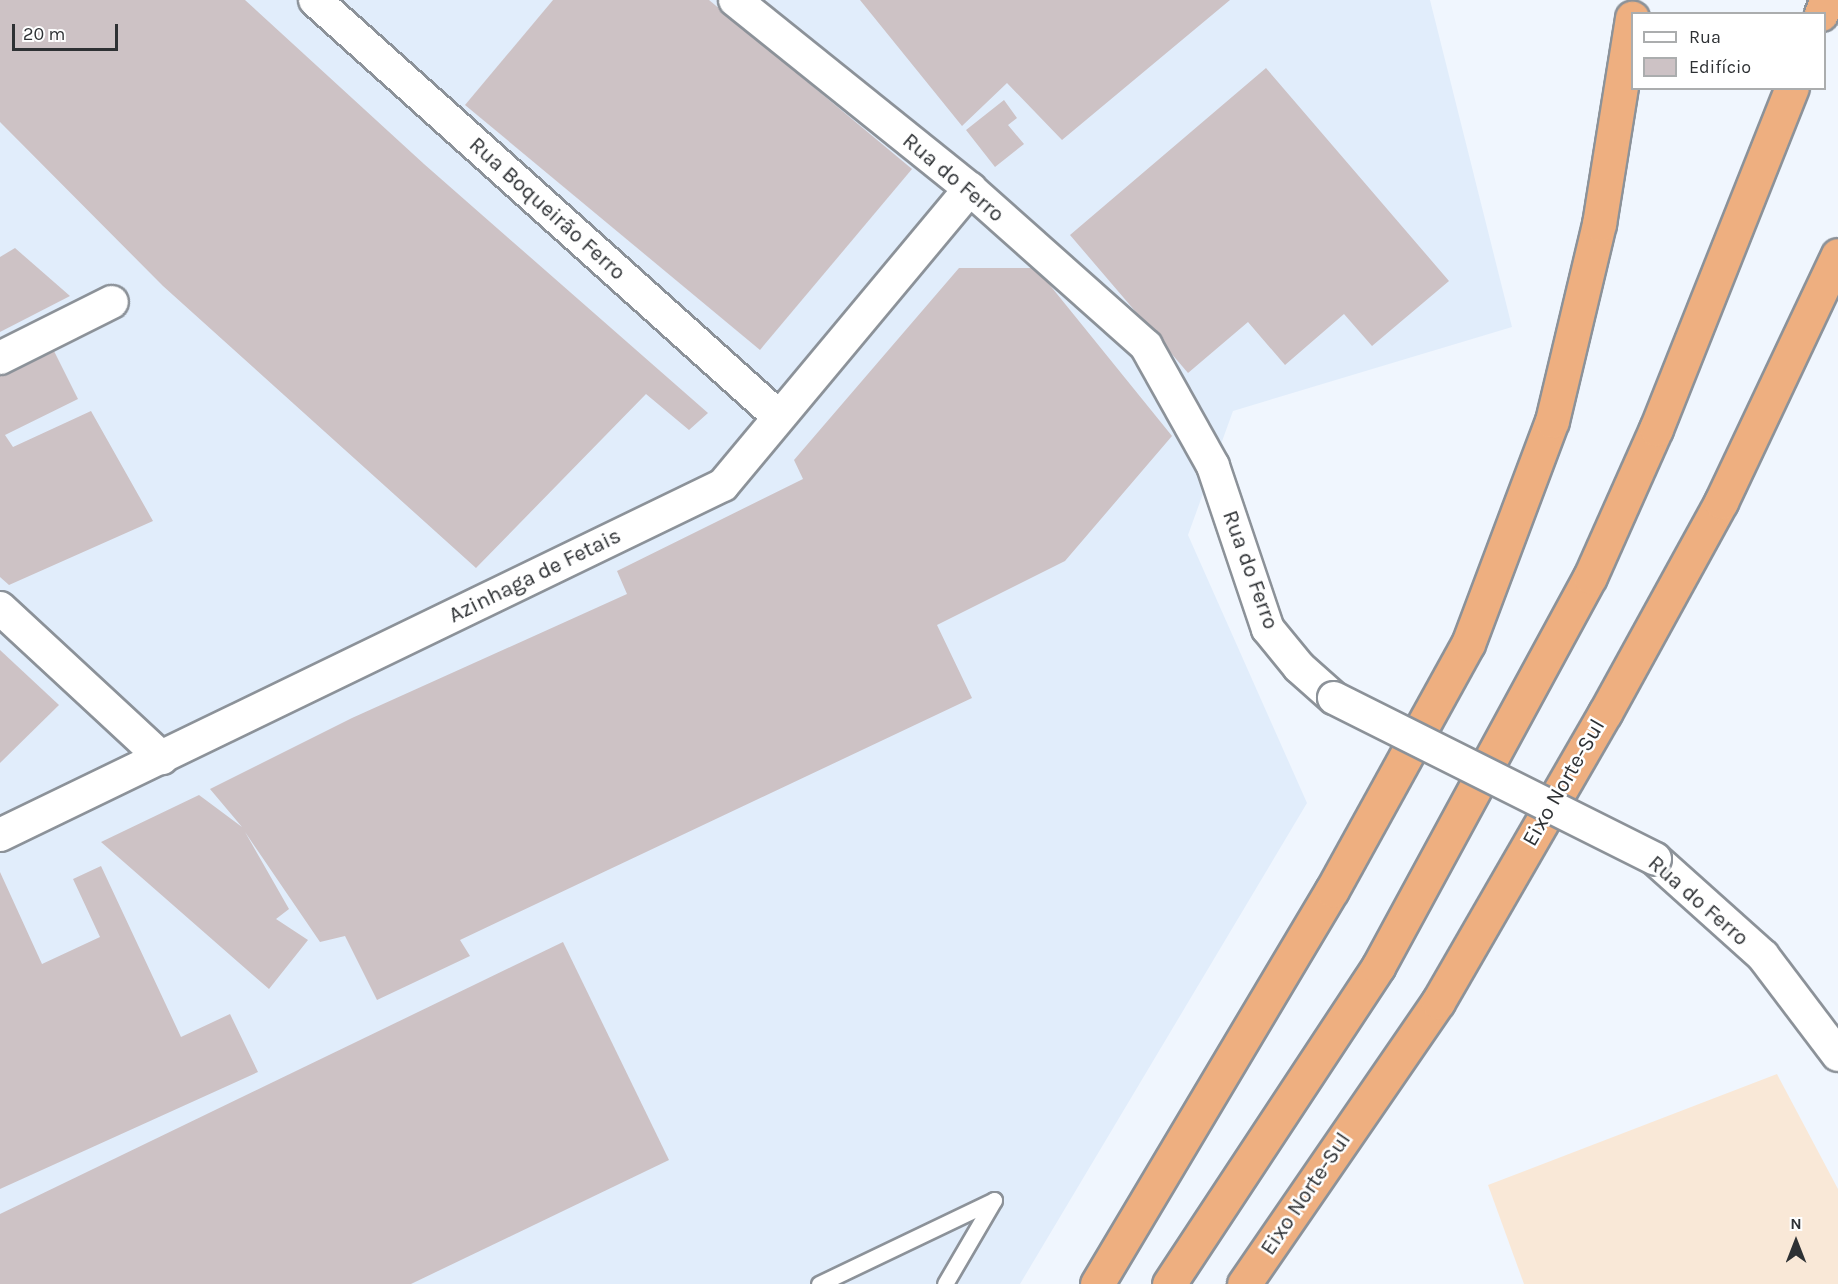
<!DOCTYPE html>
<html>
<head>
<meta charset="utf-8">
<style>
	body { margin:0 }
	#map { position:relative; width:1838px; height:1284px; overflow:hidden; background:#f0f6fe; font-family:Karla,sans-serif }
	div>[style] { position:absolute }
	.commercial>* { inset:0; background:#f9e8d7 }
	.built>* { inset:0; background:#e1edfb }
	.building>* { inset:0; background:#cdc2c5 }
	.roads { filter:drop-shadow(2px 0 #8c9299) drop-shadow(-2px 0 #8c9299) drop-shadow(0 2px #8c9299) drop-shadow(0 -2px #8c9299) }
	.lane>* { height:15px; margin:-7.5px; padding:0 7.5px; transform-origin:7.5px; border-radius:7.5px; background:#fff }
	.street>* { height:32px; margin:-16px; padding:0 16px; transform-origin:16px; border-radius:16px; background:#fff }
	.highway>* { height:33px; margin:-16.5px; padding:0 16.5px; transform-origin:16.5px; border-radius:16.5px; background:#eeaf80 }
	.bridges { filter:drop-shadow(2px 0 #8c9299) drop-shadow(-2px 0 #8c9299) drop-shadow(0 2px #8c9299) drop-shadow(0 -2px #8c9299) }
	.street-bridge>* { height:32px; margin:-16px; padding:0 16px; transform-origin:16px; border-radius:16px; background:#fff }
	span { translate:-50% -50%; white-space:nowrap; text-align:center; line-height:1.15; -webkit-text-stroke:5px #fff; paint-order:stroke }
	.street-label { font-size:22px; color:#2e3134 }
	.legend { position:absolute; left:1631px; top:12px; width:195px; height:78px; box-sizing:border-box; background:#fff; border:2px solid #abadae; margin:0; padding:8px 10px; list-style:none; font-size:18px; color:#2e3134 }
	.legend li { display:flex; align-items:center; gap:12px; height:30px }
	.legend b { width:30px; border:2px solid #abadae }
	.north { position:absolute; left:1766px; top:1212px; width:60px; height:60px; -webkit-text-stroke:4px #fff; paint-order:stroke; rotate:0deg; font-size:16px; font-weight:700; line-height:24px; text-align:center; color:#2e3134 }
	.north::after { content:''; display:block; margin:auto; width:21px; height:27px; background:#2e3134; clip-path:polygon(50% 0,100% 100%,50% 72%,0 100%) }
	.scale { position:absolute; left:12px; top:24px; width:106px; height:27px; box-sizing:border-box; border:3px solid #2e3134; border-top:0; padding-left:8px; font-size:18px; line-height:21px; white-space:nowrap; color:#2e3134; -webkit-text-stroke:4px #fff; paint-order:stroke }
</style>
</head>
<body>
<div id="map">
	<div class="commercial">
		<i style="clip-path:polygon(1777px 1074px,1838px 1189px,1838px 1284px,1524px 1284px,1488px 1185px)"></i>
	</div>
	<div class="built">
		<i style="clip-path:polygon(0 0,1430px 0,1512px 327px,1233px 411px,1188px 535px,1307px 803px,1020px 1284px,0 1284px)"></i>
	</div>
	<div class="building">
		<i style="clip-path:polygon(0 0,245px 0,424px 164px,708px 413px,689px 430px,646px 394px,476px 568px,163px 286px,0 122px)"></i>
		<i style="clip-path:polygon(553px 0,709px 0,912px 169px,760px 350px,465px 105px)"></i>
		<i style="clip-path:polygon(860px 0,1230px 0,1062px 140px,1007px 83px,962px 126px)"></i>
		<i style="clip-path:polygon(1266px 68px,1449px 281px,1372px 346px,1344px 314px,1285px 365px,1248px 322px,1188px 373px,1070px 235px)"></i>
		<i style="clip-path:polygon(1004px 100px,1017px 118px,1008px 125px,1024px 144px,995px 167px,966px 130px)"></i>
		<i style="clip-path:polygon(15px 248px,70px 296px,0 332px,0 257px)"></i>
		<i style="clip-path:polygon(959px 268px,1036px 268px,1172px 436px,1065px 561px,937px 625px,972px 698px,460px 940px,470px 956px,377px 1000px,345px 936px,320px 942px,245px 832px,289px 909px,276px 919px,308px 940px,269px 989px,101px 842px,199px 795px,242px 827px,210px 789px,352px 718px,627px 594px,617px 571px,803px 479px,794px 460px)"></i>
		<i style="clip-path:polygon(52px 347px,78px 399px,5px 435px,13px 447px,91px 411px,153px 521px,9px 585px,0 577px,0 373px)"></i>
		<i style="clip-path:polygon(0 650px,59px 705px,0 763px)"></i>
		<i style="clip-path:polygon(101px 866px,181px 1037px,230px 1014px,258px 1072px,0 1189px,0 872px,42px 964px,100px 937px,73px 879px)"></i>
		<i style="clip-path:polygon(563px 942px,669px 1160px,411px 1284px,0 1284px,0 1214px)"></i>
	</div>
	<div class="roads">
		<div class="lane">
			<i style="left:819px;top:1284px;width:194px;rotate:-25.6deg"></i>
			<i style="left:994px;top:1200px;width:97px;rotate:120.3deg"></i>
		</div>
		<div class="street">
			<i style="left:315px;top:0;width:624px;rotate:41.95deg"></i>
			<i style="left:735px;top:0;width:302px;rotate:38.8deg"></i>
			<i style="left:970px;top:189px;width:236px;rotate:41.7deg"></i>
			<i style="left:1146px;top:346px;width:137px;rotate:60.8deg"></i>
			<i style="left:1213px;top:466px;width:172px;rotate:71.4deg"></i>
			<i style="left:1268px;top:629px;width:49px;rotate:50.8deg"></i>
			<i style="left:1299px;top:667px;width:47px;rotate:41.5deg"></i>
			<i style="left:0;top:358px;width:125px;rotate:-26.6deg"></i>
			<i style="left:0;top:608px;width:221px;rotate:42.8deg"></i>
			<i style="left:0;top:835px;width:803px;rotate:-25.83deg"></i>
			<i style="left:723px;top:485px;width:386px;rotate:-50.2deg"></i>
			<i style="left:1655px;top:859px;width:145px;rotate:41.9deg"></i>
			<i style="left:1763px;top:956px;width:124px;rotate:52.9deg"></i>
		</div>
		<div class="highway">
			<i style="left:1821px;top:14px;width:15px;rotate:-70deg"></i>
			<i style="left:1097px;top:1284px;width:459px;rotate:-59.2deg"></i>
			<i style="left:1332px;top:890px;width:281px;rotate:-61.1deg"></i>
			<i style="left:1468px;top:644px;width:238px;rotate:-69.4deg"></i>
			<i style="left:1552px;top:421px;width:203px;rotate:-76.6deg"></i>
			<i style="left:1599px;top:224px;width:209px;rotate:-80.9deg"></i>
			<i style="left:1169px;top:1284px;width:380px;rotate:-56.6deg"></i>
			<i style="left:1378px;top:967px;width:444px;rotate:-61.5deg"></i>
			<i style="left:1590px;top:577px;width:162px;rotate:-66deg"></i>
			<i style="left:1656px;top:429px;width:367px;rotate:-68.3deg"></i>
			<i style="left:1244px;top:1284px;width:342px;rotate:-55.5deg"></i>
			<i style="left:1438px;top:1002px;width:334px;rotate:-60deg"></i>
			<i style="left:1605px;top:713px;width:241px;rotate:-61.2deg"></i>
			<i style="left:1721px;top:502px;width:273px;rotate:-64.7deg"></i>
		</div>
	</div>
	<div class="bridges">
		<div class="street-bridge">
			<i style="left:1334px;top:698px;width:359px;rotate:26.6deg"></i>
		</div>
	</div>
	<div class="street-label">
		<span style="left:953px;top:178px;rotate:40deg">Rua do Ferro</span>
		<span style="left:547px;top:209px;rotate:42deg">Rua Boqueirão Ferro</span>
		<span style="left:1250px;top:570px;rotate:70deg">Rua do Ferro</span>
		<span style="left:535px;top:576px;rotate:-26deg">Azinhaga de Fetais</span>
		<span style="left:1564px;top:783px;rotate:-60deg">Eixo Norte-Sul</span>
		<span style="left:1698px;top:901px;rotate:41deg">Rua do Ferro</span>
		<span style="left:1306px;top:1194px;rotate:-56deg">Eixo Norte-Sul</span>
	</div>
	<ul class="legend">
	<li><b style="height:8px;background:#fff"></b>Rua</li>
	<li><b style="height:16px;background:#cdc2c5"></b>Edifício</li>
	</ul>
	<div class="north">N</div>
	<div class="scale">20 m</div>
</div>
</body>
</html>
